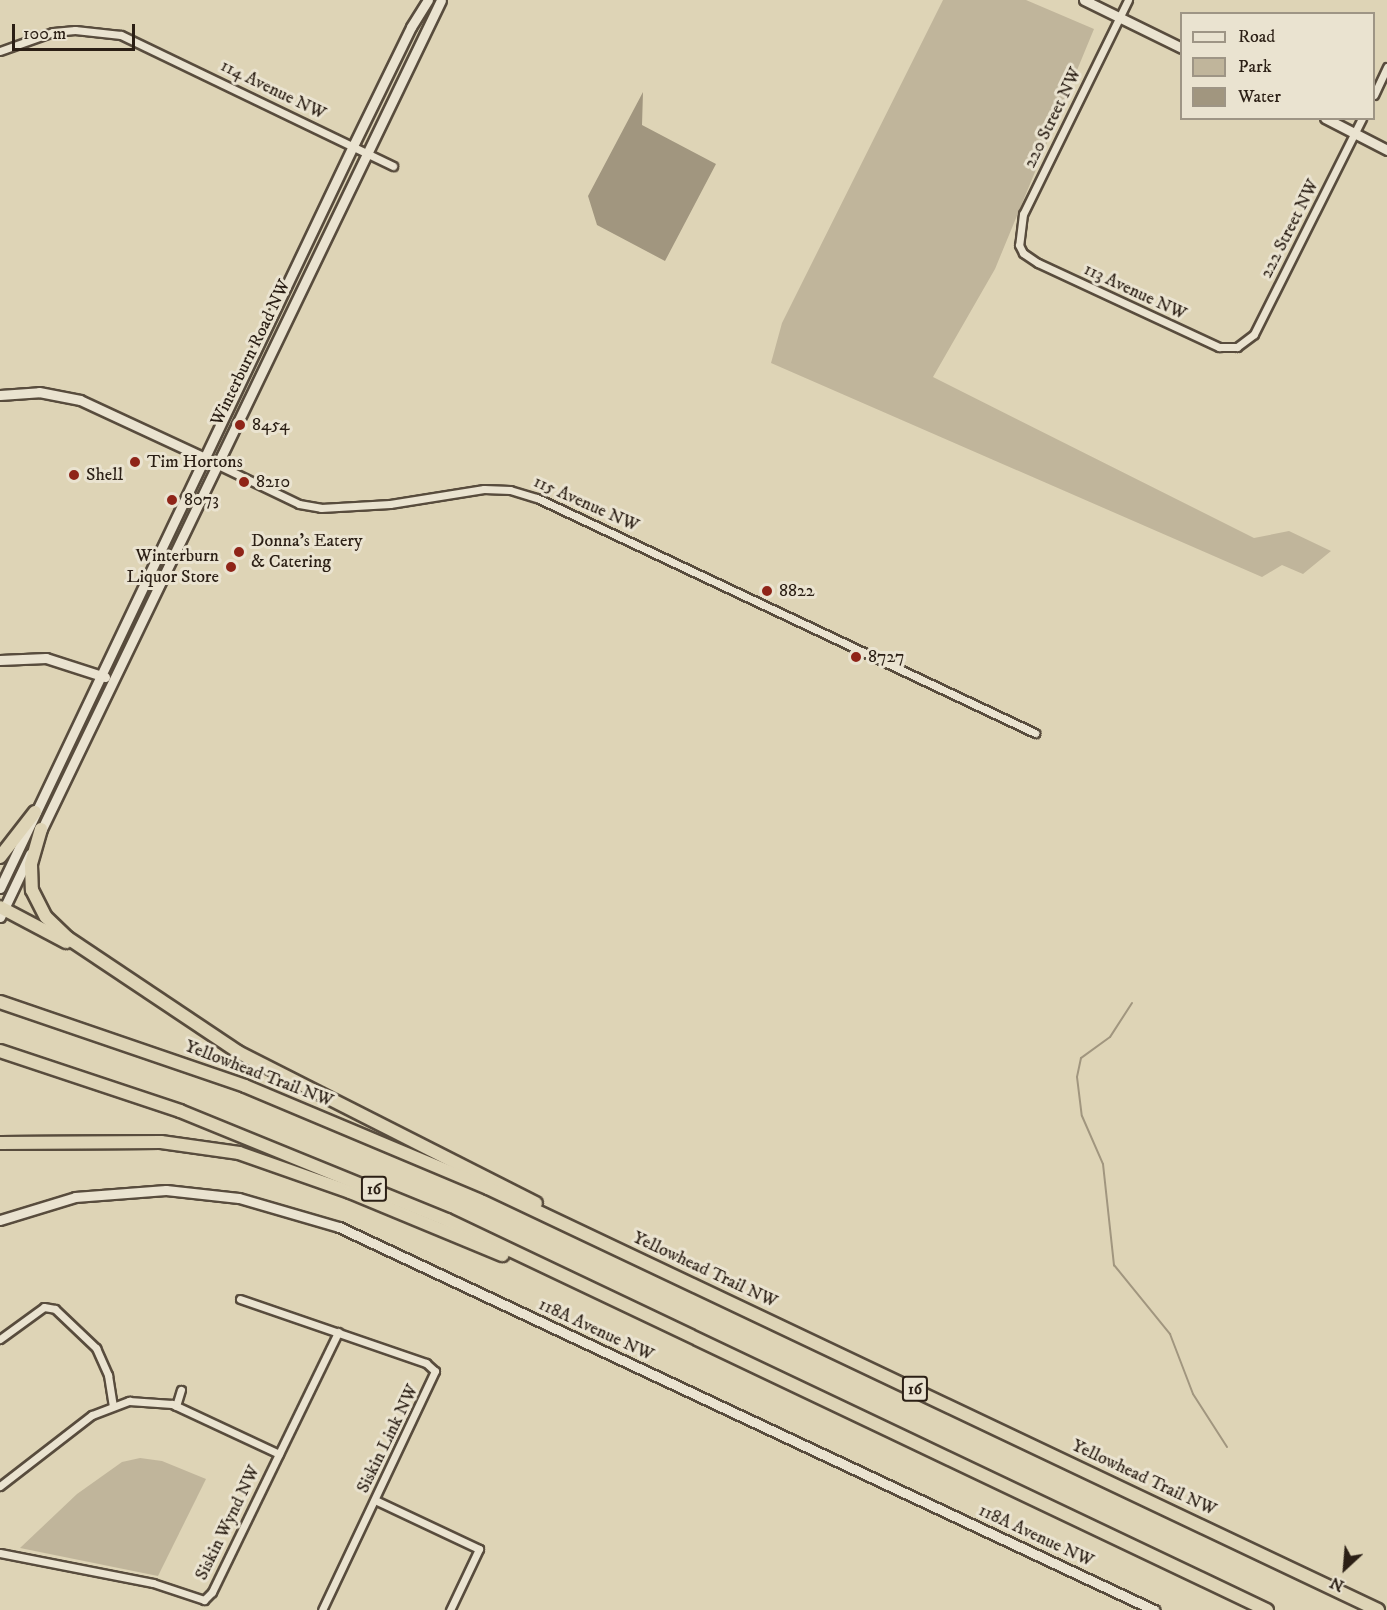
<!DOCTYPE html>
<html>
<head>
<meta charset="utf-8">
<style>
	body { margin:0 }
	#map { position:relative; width:1387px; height:1610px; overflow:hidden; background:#ded4b6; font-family:"IM FELL DW Pica",serif }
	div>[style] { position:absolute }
	.green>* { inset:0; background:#c0b59b }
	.water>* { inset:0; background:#a1967f }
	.stream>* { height:2px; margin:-1px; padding:0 1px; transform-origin:1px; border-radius:1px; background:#a1967f }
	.roads { filter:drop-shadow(2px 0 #584c3d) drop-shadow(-2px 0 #584c3d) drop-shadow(0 2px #584c3d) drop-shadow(0 -2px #584c3d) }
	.street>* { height:7px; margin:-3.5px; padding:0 3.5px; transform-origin:3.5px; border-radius:3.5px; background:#eae3d0 }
	.secondary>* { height:9px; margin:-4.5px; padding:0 4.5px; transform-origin:4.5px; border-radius:4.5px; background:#eae3d0 }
	.highway>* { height:12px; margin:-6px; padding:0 6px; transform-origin:6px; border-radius:6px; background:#ded4b6 }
	.dots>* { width:16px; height:16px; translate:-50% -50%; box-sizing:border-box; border:3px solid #eae3d0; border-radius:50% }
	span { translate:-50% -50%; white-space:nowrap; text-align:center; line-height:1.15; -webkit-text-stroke:6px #eae3d0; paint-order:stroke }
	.shield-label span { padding:2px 4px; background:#eae3d0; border:2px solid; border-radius:4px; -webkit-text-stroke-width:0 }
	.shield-label { font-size:16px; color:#2b1f15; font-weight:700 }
	.street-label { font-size:18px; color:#2b1f15 }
	.poi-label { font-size:18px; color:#2b1f15 }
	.left { translate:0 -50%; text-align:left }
	.right { translate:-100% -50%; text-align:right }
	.legend { position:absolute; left:1180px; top:12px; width:195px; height:108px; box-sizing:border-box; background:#eae3d0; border:2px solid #9e9585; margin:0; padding:8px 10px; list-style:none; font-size:18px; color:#2b1f15 }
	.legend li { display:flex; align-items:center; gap:12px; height:30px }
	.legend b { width:30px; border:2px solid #9e9585 }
	.north { position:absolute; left:1315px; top:1538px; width:60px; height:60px; -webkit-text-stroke:4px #eae3d0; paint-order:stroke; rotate:206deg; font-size:16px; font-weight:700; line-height:24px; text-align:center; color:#2b1f15 }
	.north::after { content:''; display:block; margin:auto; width:21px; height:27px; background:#2b1f15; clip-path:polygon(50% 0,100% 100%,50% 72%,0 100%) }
	.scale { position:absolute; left:12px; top:24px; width:123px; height:27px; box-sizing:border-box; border:3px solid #2b1f15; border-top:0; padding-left:8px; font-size:18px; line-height:21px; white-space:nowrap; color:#2b1f15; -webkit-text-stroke:4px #eae3d0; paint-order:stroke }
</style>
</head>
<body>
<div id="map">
	<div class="green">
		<i style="clip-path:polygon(943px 0,1026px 0,1094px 29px,995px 269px,933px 377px,1254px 538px,1289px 531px,1331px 551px,1303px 574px,1282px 565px,1262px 577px,771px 363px,782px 323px)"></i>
		<i style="clip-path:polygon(140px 1458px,162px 1461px,206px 1479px,158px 1576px,20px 1548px,77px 1494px,122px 1462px)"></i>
	</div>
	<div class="water">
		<i style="clip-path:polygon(643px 92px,642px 125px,716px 164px,665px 261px,597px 225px,588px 196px)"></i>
	</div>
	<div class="stream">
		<i style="left:1132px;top:1003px;width:40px;rotate:122.9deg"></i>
		<i style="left:1110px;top:1037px;width:36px;rotate:144deg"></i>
		<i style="left:1081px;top:1058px;width:19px;rotate:102deg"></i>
		<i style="left:1077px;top:1077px;width:39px;rotate:83deg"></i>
		<i style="left:1082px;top:1116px;width:52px;rotate:66.4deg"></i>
		<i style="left:1103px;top:1164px;width:102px;rotate:83.8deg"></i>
		<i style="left:1114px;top:1265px;width:89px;rotate:50.9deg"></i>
		<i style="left:1170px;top:1334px;width:64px;rotate:69deg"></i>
		<i style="left:1193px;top:1394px;width:63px;rotate:57.3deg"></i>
	</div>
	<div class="roads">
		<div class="street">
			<i style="left:1128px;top:0;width:238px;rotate:116.1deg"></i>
			<i style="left:1023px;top:214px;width:31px;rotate:97deg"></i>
			<i style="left:1019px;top:245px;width:9px;rotate:63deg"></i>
			<i style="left:1023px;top:253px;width:18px;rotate:34deg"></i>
			<i style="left:1038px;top:263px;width:200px;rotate:24.9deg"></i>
			<i style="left:1219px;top:347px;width:18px"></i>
			<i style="left:1237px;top:347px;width:21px;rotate:-37deg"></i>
			<i style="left:1254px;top:334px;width:241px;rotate:-63.4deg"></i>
			<i style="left:0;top:51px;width:56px;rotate:-19.7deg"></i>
			<i style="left:53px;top:32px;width:22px;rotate:-5deg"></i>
			<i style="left:75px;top:30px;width:46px;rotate:6.2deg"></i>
			<i style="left:121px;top:35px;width:302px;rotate:25.7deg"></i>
			<i style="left:1374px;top:95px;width:31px;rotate:-65deg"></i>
			<i style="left:216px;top:464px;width:92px;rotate:25.7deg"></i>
			<i style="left:299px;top:504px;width:22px;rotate:10deg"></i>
			<i style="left:321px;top:508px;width:69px;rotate:-3.3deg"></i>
			<i style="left:390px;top:504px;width:95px;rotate:-9.1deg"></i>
			<i style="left:484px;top:489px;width:26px;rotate:2deg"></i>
			<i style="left:510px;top:490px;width:28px;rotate:17deg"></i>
			<i style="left:537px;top:498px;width:551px;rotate:25.26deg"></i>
			<i style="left:240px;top:1299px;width:197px;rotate:19deg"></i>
			<i style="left:426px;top:1363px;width:12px;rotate:42deg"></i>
			<i style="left:435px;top:1371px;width:264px;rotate:115.3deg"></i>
			<i style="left:0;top:1339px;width:54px;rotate:-36deg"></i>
			<i style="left:44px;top:1307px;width:11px;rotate:10deg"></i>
			<i style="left:55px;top:1309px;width:57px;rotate:43.6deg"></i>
			<i style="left:96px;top:1348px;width:30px;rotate:66deg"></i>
			<i style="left:108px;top:1375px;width:30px;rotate:81deg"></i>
			<i style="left:176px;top:1406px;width:17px;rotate:-73deg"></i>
			<i style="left:0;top:1486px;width:116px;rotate:-37.7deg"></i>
			<i style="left:92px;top:1415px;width:40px;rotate:-21deg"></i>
			<i style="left:129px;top:1401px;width:43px;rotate:4deg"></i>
			<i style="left:172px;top:1404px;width:118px;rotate:25deg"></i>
			<i style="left:375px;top:1500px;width:115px;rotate:25.2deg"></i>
			<i style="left:479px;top:1549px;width:68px;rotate:115.4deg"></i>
			<i style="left:0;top:1553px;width:156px;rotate:11.1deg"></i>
			<i style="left:153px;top:1583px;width:54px;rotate:18.4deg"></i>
			<i style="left:204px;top:1600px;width:11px;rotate:-45deg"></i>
			<i style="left:212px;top:1592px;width:289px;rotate:-64.1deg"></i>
		</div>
		<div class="secondary">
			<i style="left:1084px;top:0;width:109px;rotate:26.1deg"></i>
			<i style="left:1325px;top:118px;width:70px;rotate:27.3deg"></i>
			<i style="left:0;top:395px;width:39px;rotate:-4deg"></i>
			<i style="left:39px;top:392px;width:42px;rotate:11deg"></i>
			<i style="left:80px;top:400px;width:142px;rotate:24.9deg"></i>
			<i style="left:0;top:660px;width:46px;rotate:-2.5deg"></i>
			<i style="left:46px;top:658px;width:62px;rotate:17.9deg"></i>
			<i style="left:40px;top:833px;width:924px;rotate:-64.29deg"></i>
			<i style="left:0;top:888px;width:822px;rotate:-64.56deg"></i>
			<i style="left:353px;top:146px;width:132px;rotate:-64deg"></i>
			<i style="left:411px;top:27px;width:32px;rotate:-58deg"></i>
			<i style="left:0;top:917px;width:70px;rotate:-64.5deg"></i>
			<i style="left:0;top:1220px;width:78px;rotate:-17deg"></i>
			<i style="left:75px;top:1197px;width:91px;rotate:-4.4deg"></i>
			<i style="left:166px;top:1190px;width:73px;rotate:6.3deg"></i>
			<i style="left:239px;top:1198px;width:104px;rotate:16.2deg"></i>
			<i style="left:339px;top:1227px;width:901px;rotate:25.17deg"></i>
		</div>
		<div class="highway">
			<i style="left:41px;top:829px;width:37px;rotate:106deg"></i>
			<i style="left:31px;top:865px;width:25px;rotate:88deg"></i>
			<i style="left:32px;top:890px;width:30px;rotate:63deg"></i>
			<i style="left:46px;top:917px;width:30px;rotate:44deg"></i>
			<i style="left:68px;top:938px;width:205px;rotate:33.8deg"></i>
			<i style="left:238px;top:1052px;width:334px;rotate:26.9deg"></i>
			<i style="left:0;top:857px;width:57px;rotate:-52.1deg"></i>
			<i style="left:0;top:907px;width:75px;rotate:27.9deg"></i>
			<i style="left:0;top:1002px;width:259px;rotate:18.9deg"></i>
			<i style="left:245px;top:1086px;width:264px;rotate:22.8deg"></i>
			<i style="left:488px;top:1188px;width:985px;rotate:25.37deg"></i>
			<i style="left:0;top:1051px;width:190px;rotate:18.4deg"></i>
			<i style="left:180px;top:1111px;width:288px;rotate:22.2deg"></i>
			<i style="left:447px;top:1220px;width:908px;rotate:25.44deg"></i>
			<i style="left:0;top:1143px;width:161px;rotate:-0.4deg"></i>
			<i style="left:161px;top:1142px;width:79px;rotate:8deg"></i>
			<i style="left:239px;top:1153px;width:118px;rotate:19.4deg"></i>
			<i style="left:350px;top:1192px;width:165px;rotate:22.5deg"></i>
		</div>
	</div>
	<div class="dots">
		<i style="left:240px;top:425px;background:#8f2418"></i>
		<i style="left:135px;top:462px;background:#8f2418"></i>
		<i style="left:74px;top:475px;background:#8f2418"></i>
		<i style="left:244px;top:482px;background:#8f2418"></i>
		<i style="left:172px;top:500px;background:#8f2418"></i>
		<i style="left:239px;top:552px;background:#8f2418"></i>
		<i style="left:231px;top:567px;background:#8f2418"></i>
		<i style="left:767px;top:591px;background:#8f2418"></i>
		<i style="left:856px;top:657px;background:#8f2418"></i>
	</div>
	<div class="shield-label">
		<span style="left:374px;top:1189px">16</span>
		<span style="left:915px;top:1389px">16</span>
	</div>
	<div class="street-label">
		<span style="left:273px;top:90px;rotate:26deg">114 Avenue NW</span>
		<span style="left:1053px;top:118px;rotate:-64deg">220 Street NW</span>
		<span style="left:1290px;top:229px;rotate:-63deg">222 Street NW</span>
		<span style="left:1135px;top:292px;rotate:25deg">113 Avenue NW</span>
		<span style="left:251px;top:353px;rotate:-64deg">Winterburn Road NW</span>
		<span style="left:586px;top:504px;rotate:24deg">115 Avenue NW</span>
		<span style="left:259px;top:1074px;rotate:21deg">Yellowhead Trail NW</span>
		<span style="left:705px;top:1270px;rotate:25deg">Yellowhead Trail NW</span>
		<span style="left:596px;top:1330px;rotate:25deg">118A Avenue NW</span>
		<span style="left:388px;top:1439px;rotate:-64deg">Siskin Link NW</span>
		<span style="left:1144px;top:1478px;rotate:25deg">Yellowhead Trail NW</span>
		<span style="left:228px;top:1523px;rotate:-64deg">Siskin Wynd NW</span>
		<span style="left:1036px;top:1536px;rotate:25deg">118A Avenue NW</span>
	</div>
	<div class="poi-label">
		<span class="left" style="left:252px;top:425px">8454</span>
		<span class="left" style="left:147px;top:462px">Tim Hortons</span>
		<span class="left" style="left:86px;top:475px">Shell</span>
		<span class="left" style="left:256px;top:482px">8210</span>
		<span class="left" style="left:184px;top:500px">8073</span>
		<span class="left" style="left:251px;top:552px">Donna’s Eatery<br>&amp; Catering</span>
		<span class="right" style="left:219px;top:567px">Winterburn<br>Liquor Store</span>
		<span class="left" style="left:779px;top:591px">8822</span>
		<span class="left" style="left:868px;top:657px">8727</span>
	</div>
	<ul class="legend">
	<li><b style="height:8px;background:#eae3d0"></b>Road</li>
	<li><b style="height:16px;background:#c0b59b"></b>Park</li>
	<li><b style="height:16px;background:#a1967f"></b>Water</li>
	</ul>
	<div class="north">N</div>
	<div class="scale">100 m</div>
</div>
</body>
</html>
